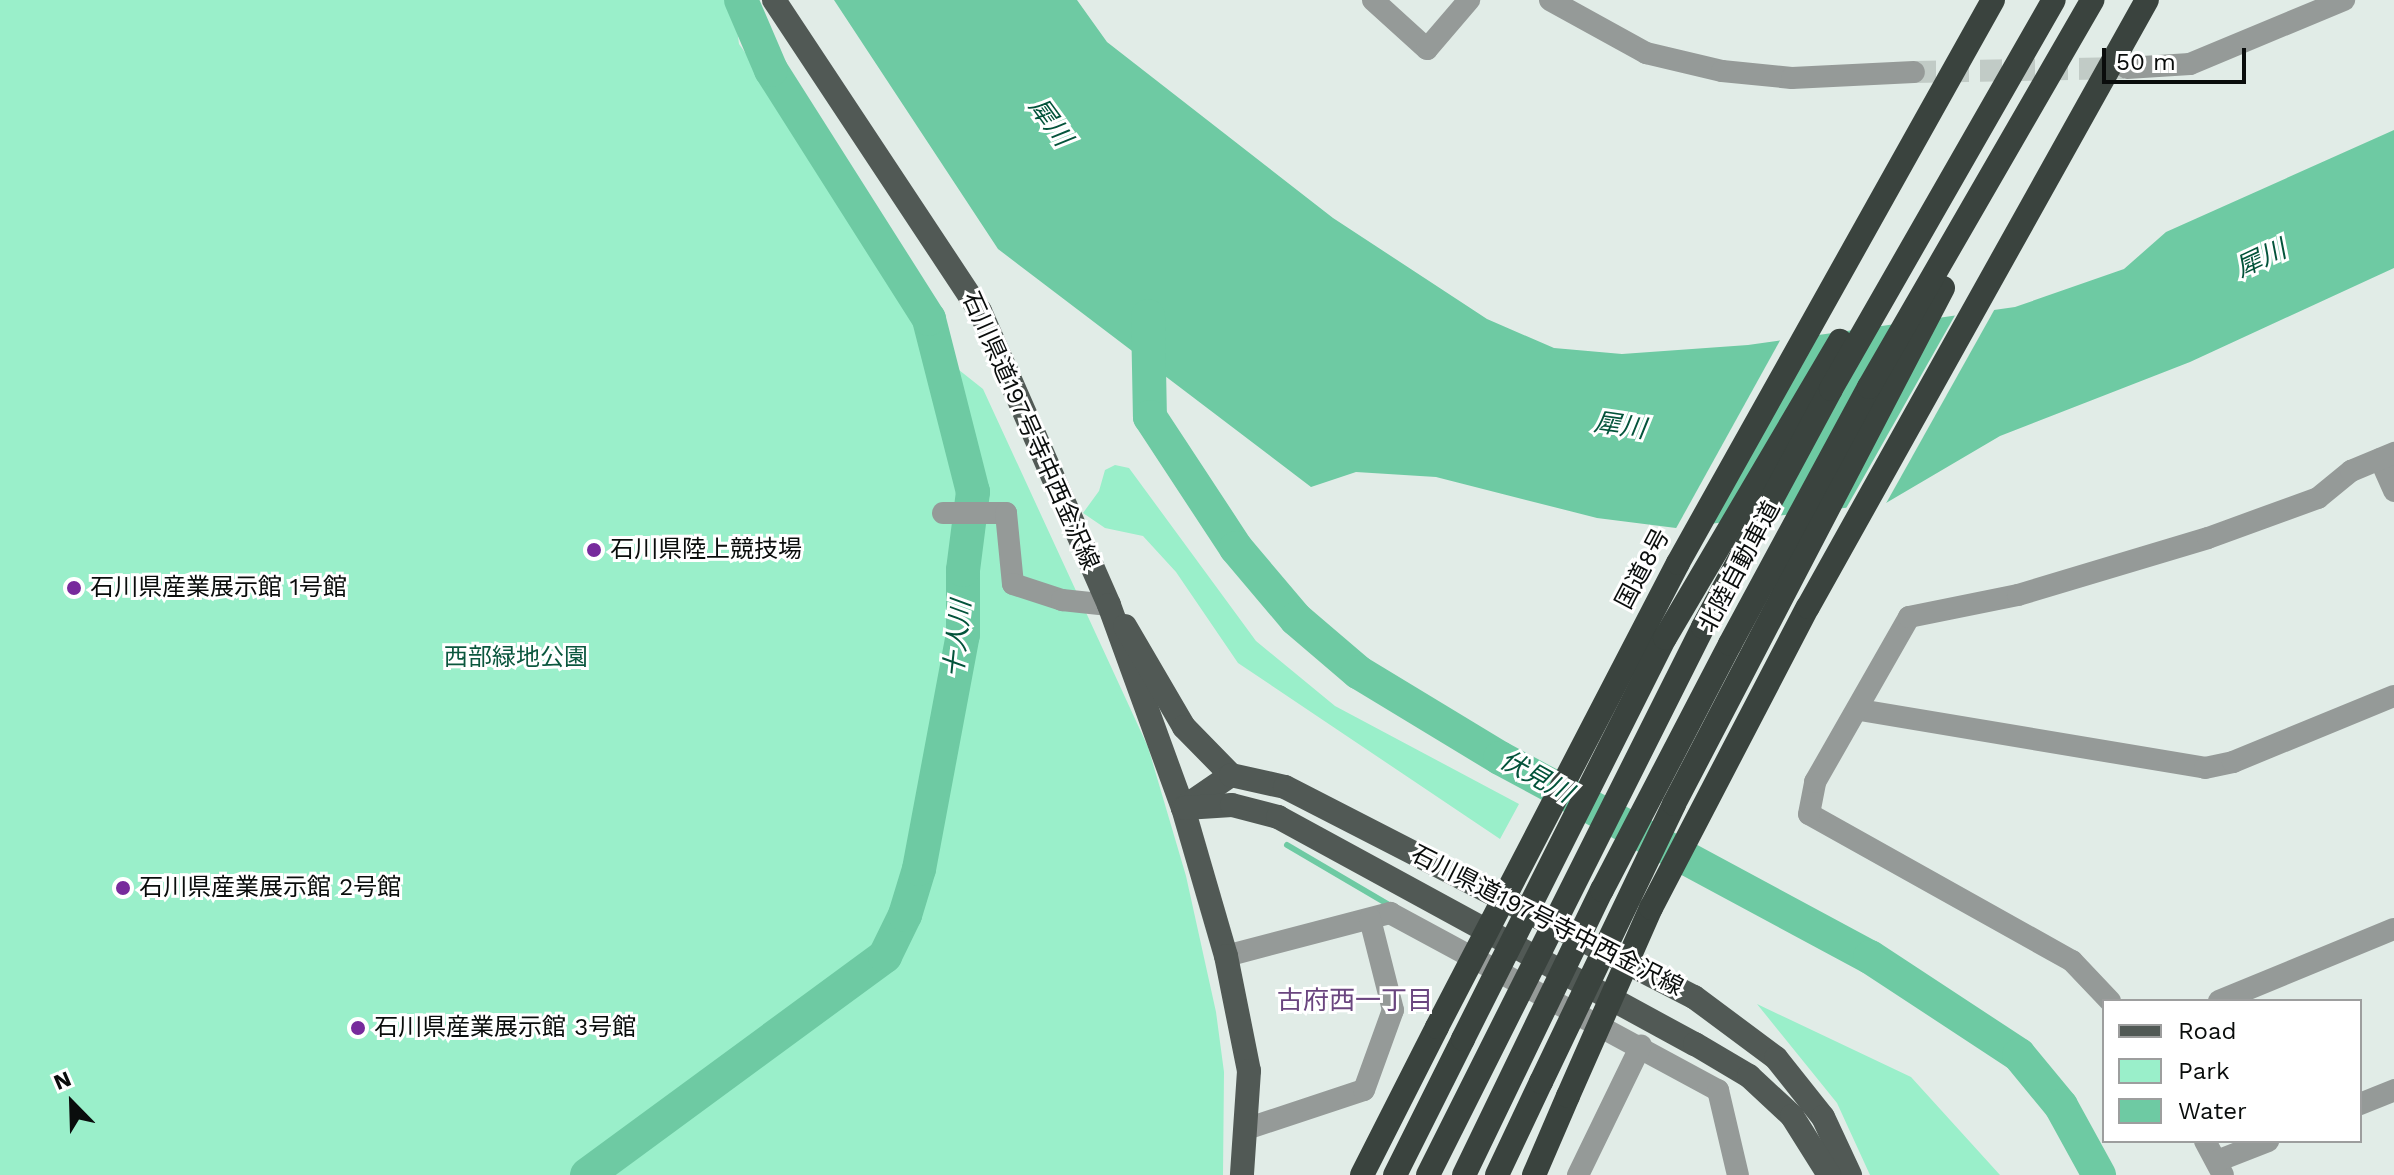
<!DOCTYPE html>
<html>
<head>
<meta charset="utf-8">
<style>
	body { margin:0 }
	#map { position:relative; width:2394px; height:1175px; overflow:hidden; background:#e1ece7; font-family:"Work Sans","Noto Sans JP",sans-serif }
	div>[style] { position:absolute }
	.green>* { inset:0; background:#9aefca }
	.water>* { inset:0; background:#6ecaa3 }
	.pier>* { inset:0; background:#e1ece7 }
	.stream>* { height:6px; margin:-3px; padding:0 3px; transform-origin:3px; border-radius:3px; background:#6ecaa3 }
	.river>* { height:34px; margin:-17px; padding:0 17px; transform-origin:17px; border-radius:17px; background:#6ecaa3 }
	.minor-tunnel>* { height:22px; margin-top:-11px; transform-origin:0; background:repeating-linear-gradient(90deg,#c1cbc6 0 22px,transparent 0 33px) }
	.minor>* { height:22px; margin:-11px; padding:0 11px; transform-origin:11px; border-radius:11px; background:#959a98 }
	.major>* { height:24px; margin:-12px; padding:0 12px; transform-origin:12px; border-radius:12px; background:#515955 }
	.highway>* { height:24px; margin:-12px; padding:0 12px; transform-origin:12px; border-radius:12px; background:#3a433e }
	.highway-bridge>* { height:24px; margin:-12px; padding:0 12px; transform-origin:12px; border-radius:12px; background:#3a433e }
	.dots>* { width:22px; height:22px; translate:-50% -50%; box-sizing:border-box; border:4px solid #fff; border-radius:50% }
	span { translate:-50% -50%; white-space:nowrap; text-align:center; line-height:1.15; -webkit-text-stroke:6px #fff; paint-order:stroke }
	.street-label { font-size:24px; color:#0a0d0c }
	.poi-label { font-size:24px; color:#0a0d0c }
	.left { translate:0 -50%; text-align:left }
	.park-label { font-size:24px; color:#0b573e }
	.water-label { font-size:26px; color:#03533a; font-style:italic }
	.neighbourhood-label { font-size:26px; color:#6a457f }
	.legend { position:absolute; left:2102px; top:999px; width:260px; height:144px; box-sizing:border-box; background:#fff; border:2px solid #9d9e9e; margin:0; padding:10px 14px; list-style:none; font-size:24px; color:#0a0d0c }
	.legend li { display:flex; align-items:center; gap:16px; height:40px }
	.legend b { width:40px; border:2px solid #9d9e9e }
	.north { position:absolute; left:32px; top:1063px; width:80px; height:80px; -webkit-text-stroke:6px #fff; paint-order:stroke; rotate:337deg; font-size:22px; font-weight:700; line-height:32px; text-align:center; color:#0a0d0c }
	.north::after { content:''; display:block; margin:auto; width:28px; height:36px; background:#0a0d0c; clip-path:polygon(50% 0,100% 100%,50% 72%,0 100%) }
	.scale { position:absolute; left:2102px; top:48px; width:144px; height:36px; box-sizing:border-box; border:4px solid #0a0d0c; border-top:0; padding-left:10px; font-size:24px; line-height:28px; white-space:nowrap; color:#0a0d0c; -webkit-text-stroke:6px #fff; paint-order:stroke }
</style>
</head>
<body>
<div id="map">
	<div class="green">
		<i style="clip-path:polygon(0 0,733px 0,739px 44px,814px 150px,925px 343px,983px 389px,1148px 747px,1186px 876px,1216px 1012px,1224px 1072px,1223px 1175px,0 1175px)"></i>
		<i style="clip-path:polygon(1115px 465px,1129px 468px,1256px 641px,1335px 706px,1519px 804px,1500px 839px,1238px 663px,1176px 572px,1143px 536px,1105px 528px,1083px 513px,1099px 491px,1105px 470px)"></i>
		<i style="clip-path:polygon(1757px 1004px,1911px 1077px,2000px 1175px,1870px 1175px,1837px 1103px)"></i>
	</div>
	<div class="water">
		<i style="clip-path:polygon(834px 0,1077px 0,1107px 42px,1333px 218px,1487px 319px,1554px 348px,1622px 354px,1748px 345px,2015px 307px,2124px 269px,2166px 232px,2394px 130px,2394px 268px,2190px 362px,2000px 436px,1886px 503px,1676px 528px,1597px 518px,1436px 477px,1356px 472px,1311px 487px,998px 249px)"></i>
	</div>
	<div class="pier">
		<i style="clip-path:polygon(1997px 305px,1884px 507px,1844px 512px,1958px 310px)"></i>
		<i style="clip-path:polygon(1820px 329px,1708px 529px,1674px 532px,1783px 335px)"></i>
	</div>
	<div class="stream">
		<i style="left:1287px;top:845px;width:121px;rotate:30.4deg"></i>
	</div>
	<div class="river">
		<i style="left:1148px;top:316px;width:101px;rotate:88.9deg"></i>
		<i style="left:1150px;top:417px;width:157px;rotate:56.7deg"></i>
		<i style="left:1236px;top:548px;width:93px;rotate:49.8deg"></i>
		<i style="left:1296px;top:619px;width:82px;rotate:40.5deg"></i>
		<i style="left:1358px;top:672px;width:166px;rotate:31.2deg"></i>
		<i style="left:1500px;top:758px;width:420px;rotate:28.3deg"></i>
		<i style="left:1870px;top:957px;width:178px;rotate:33.3deg"></i>
		<i style="left:2019px;top:1055px;width:66px;rotate:50.5deg"></i>
		<i style="left:2061px;top:1106px;width:79px;rotate:61.2deg"></i>
		<i style="left:587px;top:1175px;width:370px;rotate:-36.3deg"></i>
		<i style="left:885px;top:956px;width:46px;rotate:-64deg"></i>
		<i style="left:905px;top:915px;width:48px;rotate:-73.1deg"></i>
		<i style="left:919px;top:869px;width:238px;rotate:-79.4deg"></i>
		<i style="left:963px;top:635px;width:65px;rotate:-90deg"></i>
		<i style="left:963px;top:570px;width:79px;rotate:-82.7deg"></i>
		<i style="left:973px;top:492px;width:179px;rotate:-104.3deg"></i>
		<i style="left:929px;top:319px;width:295px;rotate:-122.4deg"></i>
		<i style="left:771px;top:70px;width:76px;rotate:-113.2deg"></i>
	</div>
	<div class="minor-tunnel">
		<i style="left:1914px;top:72px;width:210px;rotate:-1.1deg"></i>
	</div>
	<div class="minor">
		<i style="left:1373px;top:0;width:73px;rotate:42.2deg"></i>
		<i style="left:1427px;top:49px;width:65px;rotate:-49.4deg"></i>
		<i style="left:1550px;top:0;width:110px;rotate:28.9deg"></i>
		<i style="left:1646px;top:53px;width:78px;rotate:13.3deg"></i>
		<i style="left:1722px;top:71px;width:70px;rotate:5.7deg"></i>
		<i style="left:1792px;top:78px;width:122px;rotate:-2.8deg"></i>
		<i style="left:2127px;top:68px;width:63px;rotate:-3.6deg"></i>
		<i style="left:2190px;top:64px;width:167px;rotate:-22.6deg"></i>
		<i style="left:2380px;top:459px;width:35px;rotate:66deg"></i>
		<i style="left:943px;top:513px;width:63px"></i>
		<i style="left:1006px;top:513px;width:71px;rotate:84.4deg"></i>
		<i style="left:1013px;top:584px;width:52px;rotate:18.1deg"></i>
		<i style="left:1062px;top:600px;width:47px;rotate:6.1deg"></i>
		<i style="left:1860px;top:710px;width:350px;rotate:9.5deg"></i>
		<i style="left:2205px;top:768px;width:29px;rotate:-12deg"></i>
		<i style="left:2233px;top:762px;width:174px;rotate:-22.3deg"></i>
		<i style="left:1226px;top:956px;width:170px;rotate:-14.7deg"></i>
		<i style="left:1390px;top:913px;width:373px;rotate:28.4deg"></i>
		<i style="left:1718px;top:1090px;width:87px;rotate:76.8deg"></i>
		<i style="left:2110px;top:1001px;width:55px;rotate:-133.5deg"></i>
		<i style="left:2072px;top:961px;width:301px;rotate:-150.8deg"></i>
		<i style="left:1809px;top:814px;width:33px;rotate:-79deg"></i>
		<i style="left:1815px;top:782px;width:190px;rotate:-60.3deg"></i>
		<i style="left:1909px;top:617px;width:111px;rotate:-11.4deg"></i>
		<i style="left:2018px;top:595px;width:198px;rotate:-16.7deg"></i>
		<i style="left:2208px;top:538px;width:117px;rotate:-20deg"></i>
		<i style="left:2318px;top:498px;width:43px;rotate:-39.3deg"></i>
		<i style="left:2351px;top:471px;width:47px;rotate:-22.7deg"></i>
		<i style="left:2219px;top:1001px;width:189px;rotate:-22.4deg"></i>
		<i style="left:2360px;top:1104px;width:37px;rotate:-22deg"></i>
		<i style="left:1246px;top:1129px;width:124px;rotate:-18.3deg"></i>
		<i style="left:1364px;top:1090px;width:85px;rotate:-70.1deg"></i>
		<i style="left:1393px;top:1010px;width:94px;rotate:-104.2deg"></i>
		<i style="left:2205px;top:1141px;width:38px;rotate:62deg"></i>
		<i style="left:2217px;top:1161px;width:55px;rotate:-21.4deg"></i>
		<i style="left:1578px;top:1175px;width:144px;rotate:-64.1deg"></i>
	</div>
	<div class="major">
		<i style="left:774px;top:0;width:373px;rotate:56.5deg"></i>
		<i style="left:980px;top:311px;width:321px;rotate:66.3deg"></i>
		<i style="left:1109px;top:605px;width:216px;rotate:70deg"></i>
		<i style="left:1183px;top:808px;width:154px;rotate:73.8deg"></i>
		<i style="left:1226px;top:956px;width:117px;rotate:78.7deg"></i>
		<i style="left:1249px;top:1071px;width:104px;rotate:93.9deg"></i>
		<i style="left:1125px;top:626px;width:117px;rotate:59.7deg"></i>
		<i style="left:1184px;top:727px;width:67px;rotate:45.6deg"></i>
		<i style="left:1183px;top:808px;width:58px;rotate:-34.5deg"></i>
		<i style="left:1231px;top:775px;width:55px;rotate:12.5deg"></i>
		<i style="left:1285px;top:787px;width:460px;rotate:27.2deg"></i>
		<i style="left:1694px;top:997px;width:102px;rotate:36.6deg"></i>
		<i style="left:1776px;top:1058px;width:75px;rotate:51.5deg"></i>
		<i style="left:1823px;top:1117px;width:64px;rotate:65deg"></i>
		<i style="left:1185px;top:808px;width:47px;rotate:-3.7deg"></i>
		<i style="left:1232px;top:805px;width:48px;rotate:14.6deg"></i>
		<i style="left:1278px;top:817px;width:475px;rotate:28.6deg"></i>
		<i style="left:1695px;top:1044px;width:63px;rotate:30.7deg"></i>
		<i style="left:1749px;top:1076px;width:59px;rotate:42.9deg"></i>
		<i style="left:1792px;top:1116px;width:70px;rotate:57.9deg"></i>
	</div>
	<div class="highway">
		<i style="left:1362px;top:1175px;width:166px;rotate:-63.1deg"></i>
		<i style="left:1395px;top:1175px;width:152px;rotate:-63.4deg"></i>
		<i style="left:1497px;top:1175px;width:103px;rotate:-64.7deg"></i>
		<i style="left:1534px;top:1175px;width:86px;rotate:-66.7deg"></i>
	</div>
	<div class="highway-bridge">
		<i style="left:1437px;top:1027px;width:523px;rotate:-62.55deg"></i>
		<i style="left:1678px;top:563px;width:645px;rotate:-60.77deg"></i>
		<i style="left:1463px;top:1039px;width:449px;rotate:-63.3deg"></i>
		<i style="left:1665px;top:638px;width:345px;rotate:-59.5deg"></i>
		<i style="left:1541px;top:1082px;width:308px;rotate:-64.4deg"></i>
		<i style="left:1674px;top:804px;width:582px;rotate:-62.47deg"></i>
		<i style="left:1568px;top:1096px;width:206px;rotate:-66.2deg"></i>
		<i style="left:1651px;top:908px;width:339px;rotate:-62.5deg"></i>
		<i style="left:1808px;top:607px;width:695px;rotate:-60.82deg"></i>
		<i style="left:1428px;top:1175px;width:613px;rotate:-63.35deg"></i>
		<i style="left:1703px;top:627px;width:270px;rotate:-61.7deg"></i>
		<i style="left:1831px;top:389px;width:448px;rotate:-60.2deg"></i>
		<i style="left:1464px;top:1175px;width:317px;rotate:-64.2deg"></i>
		<i style="left:1602px;top:890px;width:277px;rotate:-62.5deg"></i>
		<i style="left:1730px;top:644px;width:292px;rotate:-61.6deg"></i>
		<i style="left:1869px;top:387px;width:447px;rotate:-60deg"></i>
	</div>
	<div class="dots">
		<i style="left:594px;top:550px;background:#772a9c"></i>
		<i style="left:74px;top:588px;background:#772a9c"></i>
		<i style="left:123px;top:888px;background:#772a9c"></i>
		<i style="left:358px;top:1028px;background:#772a9c"></i>
	</div>
	<div class="street-label">
		<span style="left:1030px;top:431px;rotate:66deg">石川県道197号寺中西金沢線</span>
		<span style="left:1740px;top:567px;rotate:-62deg">北陸自動車道</span>
		<span style="left:1643px;top:569px;rotate:-62deg">国道8号</span>
		<span style="left:1547px;top:921px;rotate:27deg">石川県道197号寺中西金沢線</span>
	</div>
	<div class="poi-label">
		<span class="left" style="left:610px;top:550px">石川県陸上競技場</span>
		<span class="left" style="left:90px;top:588px">石川県産業展示館 1号館</span>
		<span class="left" style="left:139px;top:888px">石川県産業展示館 2号館</span>
		<span class="left" style="left:374px;top:1028px">石川県産業展示館 3号館</span>
	</div>
	<div class="park-label">
		<span style="left:516px;top:658px">西部緑地公園</span>
	</div>
	<div class="water-label">
		<span style="left:1050px;top:122px;rotate:54deg">犀川</span>
		<span style="left:2261px;top:259px;rotate:-25deg">犀川</span>
		<span style="left:1620px;top:426px;rotate:8deg">犀川</span>
		<span style="left:958px;top:639px;rotate:-84deg">十人川</span>
		<span style="left:1536px;top:777px;rotate:29deg">伏見川</span>
	</div>
	<div class="neighbourhood-label">
		<span style="left:1355px;top:1001px">古府西一丁目</span>
	</div>
	<ul class="legend">
	<li><b style="height:10px;background:#515955"></b>Road</li>
	<li><b style="height:22px;background:#9aefca"></b>Park</li>
	<li><b style="height:22px;background:#6ecaa3"></b>Water</li>
	</ul>
	<div class="north">N</div>
	<div class="scale">50 m</div>
</div>
</body>
</html>
